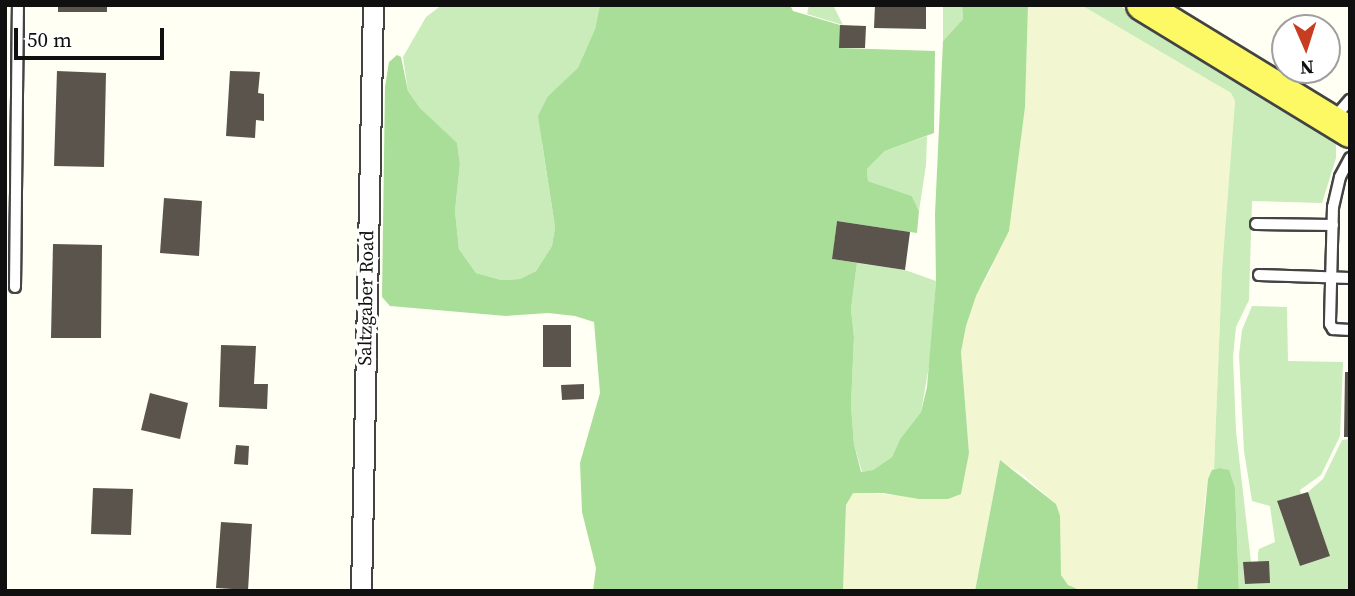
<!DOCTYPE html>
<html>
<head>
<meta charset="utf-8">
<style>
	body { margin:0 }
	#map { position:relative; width:1355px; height:596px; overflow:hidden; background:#fffff3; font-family:"Source Serif 4",serif }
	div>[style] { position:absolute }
	.farmland>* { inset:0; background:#f2f7d2 }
	.green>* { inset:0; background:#c9ecba }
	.forest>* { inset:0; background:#a9de99 }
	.building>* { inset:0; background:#5a544c }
	.roads { filter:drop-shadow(2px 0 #434343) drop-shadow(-2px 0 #434343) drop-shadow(0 2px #434343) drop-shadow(0 -2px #434343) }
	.service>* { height:10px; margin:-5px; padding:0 5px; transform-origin:5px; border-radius:5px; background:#fff }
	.minor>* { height:19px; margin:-9.5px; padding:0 9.5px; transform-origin:9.5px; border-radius:9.5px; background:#fff }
	.primary>* { height:30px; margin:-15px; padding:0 15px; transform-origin:15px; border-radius:15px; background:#fdf965 }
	span { translate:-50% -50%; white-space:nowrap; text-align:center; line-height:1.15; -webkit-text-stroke:7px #fff; paint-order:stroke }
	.street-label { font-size:19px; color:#101010 }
	.frame { position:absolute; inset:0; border:7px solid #101010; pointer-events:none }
	.north { position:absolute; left:1271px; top:14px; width:70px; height:70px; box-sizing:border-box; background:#fff; border:2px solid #9f9f9f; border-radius:50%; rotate:177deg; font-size:19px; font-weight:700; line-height:28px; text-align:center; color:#101010 }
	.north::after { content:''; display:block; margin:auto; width:24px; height:32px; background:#c83d21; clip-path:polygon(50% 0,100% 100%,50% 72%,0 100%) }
	.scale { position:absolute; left:14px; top:28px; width:150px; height:32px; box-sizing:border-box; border:4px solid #101010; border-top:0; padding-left:9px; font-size:21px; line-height:24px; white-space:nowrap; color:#101010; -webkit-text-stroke:5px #fff; paint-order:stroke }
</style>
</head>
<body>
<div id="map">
	<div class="farmland">
		<i style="clip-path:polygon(1028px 5px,1081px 5px,1231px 93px,1235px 101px,1222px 270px,1214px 469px,1208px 479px,1205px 499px,1197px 591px,1082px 591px,1068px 585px,1061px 575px,1056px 504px,1023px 475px,1000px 461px,975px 591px,843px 591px,846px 505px,853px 492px,948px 499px,969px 453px,961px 352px,966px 326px,976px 296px,991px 270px,1016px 165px,1025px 107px)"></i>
	</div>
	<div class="green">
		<i style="clip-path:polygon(442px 5px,600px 5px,595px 29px,578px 69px,548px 96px,542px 143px,555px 227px,552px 246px,536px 271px,520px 279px,501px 280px,476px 273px,459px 249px,455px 211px,460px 164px,457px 144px,420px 108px,408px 91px,403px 57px,426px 17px)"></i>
		<i style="clip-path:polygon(809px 5px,833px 5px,843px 25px,807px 14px)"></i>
		<i style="clip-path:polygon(943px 5px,962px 5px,963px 19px,943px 41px)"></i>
		<i style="clip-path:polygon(1081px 5px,1118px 5px,1234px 73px,1336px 143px,1336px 158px,1322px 203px,1252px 201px,1249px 300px,1236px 327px,1233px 357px,1236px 431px,1251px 562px,1244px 563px,1245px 584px,1270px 583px,1258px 562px,1258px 553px,1259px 549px,1275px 542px,1270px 506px,1252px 501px,1244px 451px,1239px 355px,1242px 330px,1252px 306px,1287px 307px,1288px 361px,1343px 362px,1340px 436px,1321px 475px,1300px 490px,1301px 494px,1277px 502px,1300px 566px,1330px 556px,1308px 492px,1323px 479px,1342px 440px,1350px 439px,1350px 591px,1239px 591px,1235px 488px,1219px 468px,1214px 469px,1222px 270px,1235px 101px,1231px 93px)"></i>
		<i style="clip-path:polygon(927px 136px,926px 165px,919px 211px,912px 196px,868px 181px,867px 169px,885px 151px)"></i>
		<i style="clip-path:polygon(857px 263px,905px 270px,936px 281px,930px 360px,921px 412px,900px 439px,892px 457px,873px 470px,862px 472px,854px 444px,851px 406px,854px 337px,851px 309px)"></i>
	</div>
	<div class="forest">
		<i style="clip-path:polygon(600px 5px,790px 5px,793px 11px,840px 25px,840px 48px,935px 51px,934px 133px,885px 151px,867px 169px,868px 181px,912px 196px,919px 211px,917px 233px,837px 221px,832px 259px,857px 263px,851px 309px,854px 337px,851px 406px,854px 444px,861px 472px,873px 470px,892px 457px,900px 439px,921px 412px,927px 387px,936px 281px,935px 214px,943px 41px,963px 19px,962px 5px,1028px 5px,1025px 107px,1009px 231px,976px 296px,966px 326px,961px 352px,969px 453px,961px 494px,948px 499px,919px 499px,883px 493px,853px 493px,846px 505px,843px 591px,593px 591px,596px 568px,582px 512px,580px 463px,600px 393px,594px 322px,575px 316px,548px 313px,506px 316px,390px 306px,382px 297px,385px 87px,389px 62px,397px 55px,401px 57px,408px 91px,420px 108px,457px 143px,460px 164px,455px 211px,459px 249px,476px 273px,501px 280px,520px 279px,536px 271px,552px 246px,555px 227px,538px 116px,548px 96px,578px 68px,595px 29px)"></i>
		<i style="clip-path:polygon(1000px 460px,1056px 504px,1060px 516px,1061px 575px,1068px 585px,1082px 591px,975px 591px)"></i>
		<i style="clip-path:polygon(1219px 468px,1229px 470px,1235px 488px,1239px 591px,1197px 591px,1208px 479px,1212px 470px)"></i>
	</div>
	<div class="building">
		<i style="clip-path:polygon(58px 5px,107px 5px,107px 12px,58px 12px)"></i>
		<i style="clip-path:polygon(875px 5px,926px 5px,926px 29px,874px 28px)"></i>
		<i style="clip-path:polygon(840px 25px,866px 26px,865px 48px,839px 48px)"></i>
		<i style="clip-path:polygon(57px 71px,106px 73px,104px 167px,54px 166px)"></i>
		<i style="clip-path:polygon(230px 71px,260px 72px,258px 93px,264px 94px,264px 121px,256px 120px,255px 138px,226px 136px)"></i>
		<i style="clip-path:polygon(164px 198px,202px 201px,199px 256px,160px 253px)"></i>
		<i style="clip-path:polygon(837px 221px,910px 232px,905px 270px,832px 259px)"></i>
		<i style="clip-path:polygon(53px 244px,102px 245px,101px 338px,51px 338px)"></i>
		<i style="clip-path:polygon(543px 325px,571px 325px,571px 367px,543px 367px)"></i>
		<i style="clip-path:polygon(221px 345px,256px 346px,254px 384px,268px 384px,267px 409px,219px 407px)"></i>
		<i style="clip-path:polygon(1345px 372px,1350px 372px,1350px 437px,1344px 437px)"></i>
		<i style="clip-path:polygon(584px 384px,584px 399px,562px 400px,561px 385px)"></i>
		<i style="clip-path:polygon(150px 393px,188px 403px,180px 439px,141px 430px)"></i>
		<i style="clip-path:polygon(236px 445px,249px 446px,248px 465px,234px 464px)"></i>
		<i style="clip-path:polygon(93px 488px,133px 489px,131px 535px,91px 534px)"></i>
		<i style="clip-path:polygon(1308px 492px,1330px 556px,1300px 566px,1277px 501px)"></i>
		<i style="clip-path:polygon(221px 522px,252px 524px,248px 590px,216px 588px)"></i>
		<i style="clip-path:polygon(1269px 561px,1270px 583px,1245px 584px,1243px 562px)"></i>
	</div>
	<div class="roads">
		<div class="service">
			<i style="left:1335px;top:117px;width:23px;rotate:-49deg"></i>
			<i style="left:1350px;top:158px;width:21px;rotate:118deg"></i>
			<i style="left:1340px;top:177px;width:31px;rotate:103deg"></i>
			<i style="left:1333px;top:207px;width:117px;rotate:91.5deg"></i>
			<i style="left:1330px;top:324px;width:6px;rotate:59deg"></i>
			<i style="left:1333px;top:329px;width:17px;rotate:3deg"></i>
			<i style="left:1256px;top:224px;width:77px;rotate:0.7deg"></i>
			<i style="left:1259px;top:275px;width:91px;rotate:1.9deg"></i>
			<i style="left:15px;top:287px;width:282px;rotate:-89.4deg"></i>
		</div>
		<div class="minor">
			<i style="left:361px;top:591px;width:586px;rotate:-88.83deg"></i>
		</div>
		<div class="primary">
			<i style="left:1142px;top:5px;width:244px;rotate:31.4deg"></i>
		</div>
	</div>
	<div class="street-label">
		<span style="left:366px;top:298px;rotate:-89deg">Saltzgaber Road</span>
	</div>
	<div class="frame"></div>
	<div class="north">N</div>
	<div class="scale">50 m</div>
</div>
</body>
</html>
